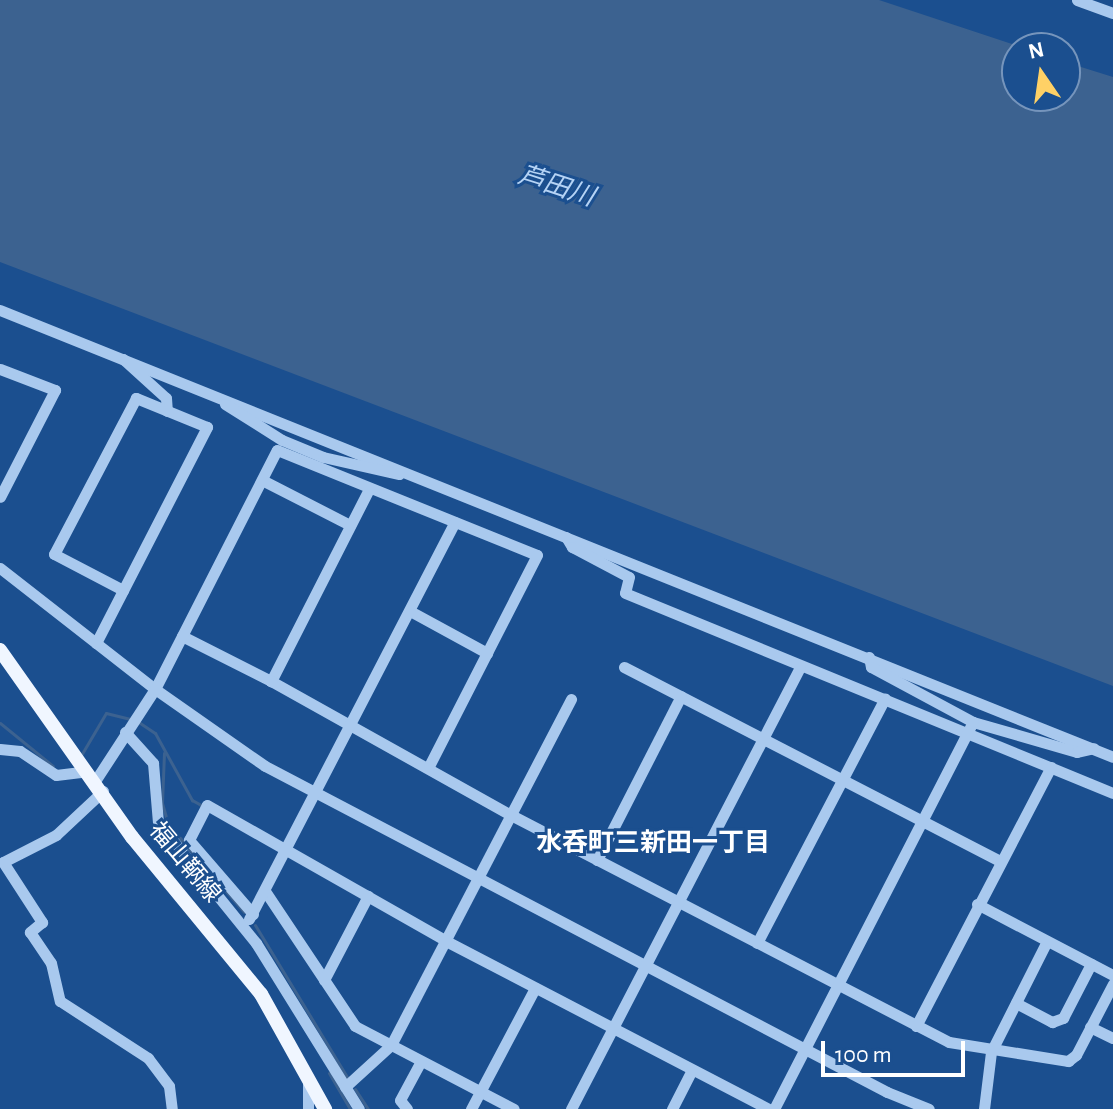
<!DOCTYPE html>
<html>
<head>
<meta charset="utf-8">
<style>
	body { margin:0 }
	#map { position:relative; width:1113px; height:1109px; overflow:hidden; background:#1b4f8f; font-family:"Alegreya Sans","Noto Sans JP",sans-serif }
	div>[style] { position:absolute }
	.water>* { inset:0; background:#3c6290 }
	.stream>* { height:3px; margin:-1.5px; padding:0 1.5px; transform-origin:1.5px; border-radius:1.5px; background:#3c6290 }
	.minor>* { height:11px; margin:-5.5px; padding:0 5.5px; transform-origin:5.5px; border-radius:5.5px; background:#a9c9ee }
	.major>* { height:14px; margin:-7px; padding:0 7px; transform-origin:7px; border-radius:7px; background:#f0f6ff }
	span { translate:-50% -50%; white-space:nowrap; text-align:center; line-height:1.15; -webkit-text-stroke:6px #1b4f8f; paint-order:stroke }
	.street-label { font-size:24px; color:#fff }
	.water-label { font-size:26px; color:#b5d3f5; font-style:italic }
	.neighbourhood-label { font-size:26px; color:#fff; font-weight:700 }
	.north { position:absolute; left:1001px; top:32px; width:80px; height:80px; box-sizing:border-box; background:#1b4f8f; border:2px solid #7695bc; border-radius:50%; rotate:347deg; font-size:22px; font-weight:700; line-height:32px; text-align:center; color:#fff }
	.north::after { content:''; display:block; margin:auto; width:28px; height:36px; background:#ffd166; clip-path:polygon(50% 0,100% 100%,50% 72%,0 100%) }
	.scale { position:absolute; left:821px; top:1041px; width:144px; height:36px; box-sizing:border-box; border:4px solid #fff; border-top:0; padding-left:10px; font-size:24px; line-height:28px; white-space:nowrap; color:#fff; -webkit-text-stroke:6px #1b4f8f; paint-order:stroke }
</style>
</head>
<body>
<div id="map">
	<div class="water">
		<i style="clip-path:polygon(0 0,879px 0,1024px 48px,1017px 48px,1017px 96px,1065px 96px,1065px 62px,1113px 77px,1113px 686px,0 262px)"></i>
	</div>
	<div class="stream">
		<i style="left:137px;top:721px;width:22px;rotate:34deg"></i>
		<i style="left:155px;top:733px;width:77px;rotate:61.1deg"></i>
		<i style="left:192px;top:800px;width:10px;rotate:29deg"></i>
		<i style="left:0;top:723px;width:68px;rotate:39.1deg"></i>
		<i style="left:164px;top:753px;width:50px;rotate:92.3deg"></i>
		<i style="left:162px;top:803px;width:22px;rotate:74deg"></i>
		<i style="left:168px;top:824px;width:116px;rotate:49.2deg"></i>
		<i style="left:80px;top:757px;width:51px;rotate:-59.4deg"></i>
		<i style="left:106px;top:713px;width:25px;rotate:14deg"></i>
		<i style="left:255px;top:925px;width:178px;rotate:58.8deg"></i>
		<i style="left:329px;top:1073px;width:42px;rotate:59.7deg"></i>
		<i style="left:355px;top:1089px;width:24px;rotate:57deg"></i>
	</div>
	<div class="minor">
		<i style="left:1077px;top:0;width:38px;rotate:20deg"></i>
		<i style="left:0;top:310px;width:1199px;rotate:21.88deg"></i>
		<i style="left:123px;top:359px;width:58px;rotate:42.2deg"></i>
		<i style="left:166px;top:398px;width:13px;rotate:86deg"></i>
		<i style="left:0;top:369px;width:59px;rotate:20.9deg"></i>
		<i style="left:55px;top:390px;width:120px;rotate:117.2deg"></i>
		<i style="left:225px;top:404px;width:67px;rotate:32.3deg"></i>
		<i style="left:282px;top:440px;width:44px;rotate:22.5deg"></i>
		<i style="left:323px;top:457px;width:78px;rotate:12.6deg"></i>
		<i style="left:262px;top:480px;width:99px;rotate:27.1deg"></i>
		<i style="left:369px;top:489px;width:216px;rotate:117deg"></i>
		<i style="left:271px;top:681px;width:275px;rotate:29.2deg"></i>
		<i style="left:511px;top:815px;width:493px;rotate:27.4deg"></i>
		<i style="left:949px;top:1042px;width:121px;rotate:9.1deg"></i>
		<i style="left:1068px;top:1061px;width:10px;rotate:-37deg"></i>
		<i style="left:1076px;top:1055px;width:80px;rotate:-62.5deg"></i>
		<i style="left:566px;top:537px;width:12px;rotate:59deg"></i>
		<i style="left:572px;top:547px;width:64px;rotate:27.8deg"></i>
		<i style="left:629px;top:577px;width:16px;rotate:104deg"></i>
		<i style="left:625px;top:593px;width:527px;rotate:22.29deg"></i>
		<i style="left:0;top:568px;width:197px;rotate:38deg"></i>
		<i style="left:155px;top:689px;width:134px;rotate:35deg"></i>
		<i style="left:265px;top:766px;width:702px;rotate:27.66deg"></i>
		<i style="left:887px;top:1092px;width:45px;rotate:22deg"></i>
		<i style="left:410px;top:611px;width:88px;rotate:28.6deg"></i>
		<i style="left:182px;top:636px;width:100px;rotate:26.8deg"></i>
		<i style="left:96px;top:643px;width:243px;rotate:-62.8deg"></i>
		<i style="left:207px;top:427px;width:77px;rotate:-157.8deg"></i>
		<i style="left:136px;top:398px;width:176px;rotate:117.7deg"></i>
		<i style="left:54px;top:554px;width:78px;rotate:27.6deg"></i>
		<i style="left:869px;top:657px;width:10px;rotate:79deg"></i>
		<i style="left:871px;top:667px;width:116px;rotate:28.3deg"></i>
		<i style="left:973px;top:722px;width:108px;rotate:16.1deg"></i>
		<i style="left:1077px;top:752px;width:17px;rotate:-13deg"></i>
		<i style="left:624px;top:667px;width:423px;rotate:27.3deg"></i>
		<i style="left:125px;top:732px;width:42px;rotate:47.9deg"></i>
		<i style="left:153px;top:763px;width:59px;rotate:85.2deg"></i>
		<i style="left:158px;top:822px;width:156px;rotate:51deg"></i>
		<i style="left:256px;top:943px;width:195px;rotate:58.2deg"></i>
		<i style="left:0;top:749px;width:20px;rotate:6deg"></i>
		<i style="left:20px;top:751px;width:43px;rotate:33.7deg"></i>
		<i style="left:56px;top:775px;width:31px;rotate:-7deg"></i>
		<i style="left:95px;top:781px;width:110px;rotate:-56.9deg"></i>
		<i style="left:155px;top:689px;width:268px;rotate:-63deg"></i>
		<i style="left:277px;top:450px;width:280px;rotate:22deg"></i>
		<i style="left:537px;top:555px;width:237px;rotate:117.1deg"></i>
		<i style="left:103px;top:791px;width:64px;rotate:136.9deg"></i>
		<i style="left:56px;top:835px;width:59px;rotate:153deg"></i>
		<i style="left:3px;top:862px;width:72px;rotate:57deg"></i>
		<i style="left:42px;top:922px;width:16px;rotate:140deg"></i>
		<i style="left:30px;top:932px;width:37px;rotate:56deg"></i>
		<i style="left:51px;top:963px;width:39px;rotate:77deg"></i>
		<i style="left:60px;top:1001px;width:105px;rotate:32.9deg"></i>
		<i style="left:148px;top:1058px;width:35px;rotate:53deg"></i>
		<i style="left:169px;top:1086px;width:23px;rotate:83deg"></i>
		<i style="left:597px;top:860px;width:184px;rotate:-62.9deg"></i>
		<i style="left:265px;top:891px;width:162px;rotate:56.3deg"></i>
		<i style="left:355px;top:1026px;width:179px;rotate:27.6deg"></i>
		<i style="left:977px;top:904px;width:153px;rotate:27.6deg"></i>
		<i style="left:253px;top:914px;width:98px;rotate:-130.9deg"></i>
		<i style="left:189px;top:840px;width:39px;rotate:-63deg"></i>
		<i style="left:207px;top:805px;width:275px;rotate:29.6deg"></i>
		<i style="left:446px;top:941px;width:364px;rotate:27.5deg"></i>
		<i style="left:249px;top:919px;width:447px;rotate:-62.6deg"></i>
		<i style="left:757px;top:943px;width:276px;rotate:-62.4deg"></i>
		<i style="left:324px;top:980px;width:95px;rotate:-62.4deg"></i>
		<i style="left:1016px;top:1003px;width:41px;rotate:27.8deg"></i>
		<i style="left:1052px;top:1022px;width:12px;rotate:-20deg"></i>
		<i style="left:1063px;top:1018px;width:61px;rotate:-62.6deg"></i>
		<i style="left:916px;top:1026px;width:292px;rotate:-62.5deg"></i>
		<i style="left:1090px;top:1027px;width:25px;rotate:26deg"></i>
		<i style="left:308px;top:1082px;width:27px;rotate:90deg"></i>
		<i style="left:345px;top:1087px;width:62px;rotate:-42.4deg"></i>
		<i style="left:391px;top:1045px;width:390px;rotate:-62.5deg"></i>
		<i style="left:407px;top:1109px;width:11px;rotate:-128deg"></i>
		<i style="left:400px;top:1100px;width:44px;rotate:-61.7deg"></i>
		<i style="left:471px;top:1109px;width:137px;rotate:-62.1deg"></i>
		<i style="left:571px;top:1109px;width:497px;rotate:-62.6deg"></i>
		<i style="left:672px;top:1109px;width:44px;rotate:-62.9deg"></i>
		<i style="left:774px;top:1109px;width:435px;rotate:-62.8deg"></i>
		<i style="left:984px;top:1109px;width:57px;rotate:-83deg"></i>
		<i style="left:991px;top:1052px;width:124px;rotate:-63.2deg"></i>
	</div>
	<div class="major">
		<i style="left:0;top:650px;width:229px;rotate:54.8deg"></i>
		<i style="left:132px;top:837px;width:203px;rotate:50.6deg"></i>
		<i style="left:261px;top:994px;width:132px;rotate:60.9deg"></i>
	</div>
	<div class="street-label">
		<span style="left:184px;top:863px;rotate:50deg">福山鞆線</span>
	</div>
	<div class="water-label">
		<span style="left:556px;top:187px;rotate:18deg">芦田川</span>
	</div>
	<div class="neighbourhood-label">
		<span style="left:653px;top:844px">水呑町三新田一丁目</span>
	</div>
	<div class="north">N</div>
	<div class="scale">100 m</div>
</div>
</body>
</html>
